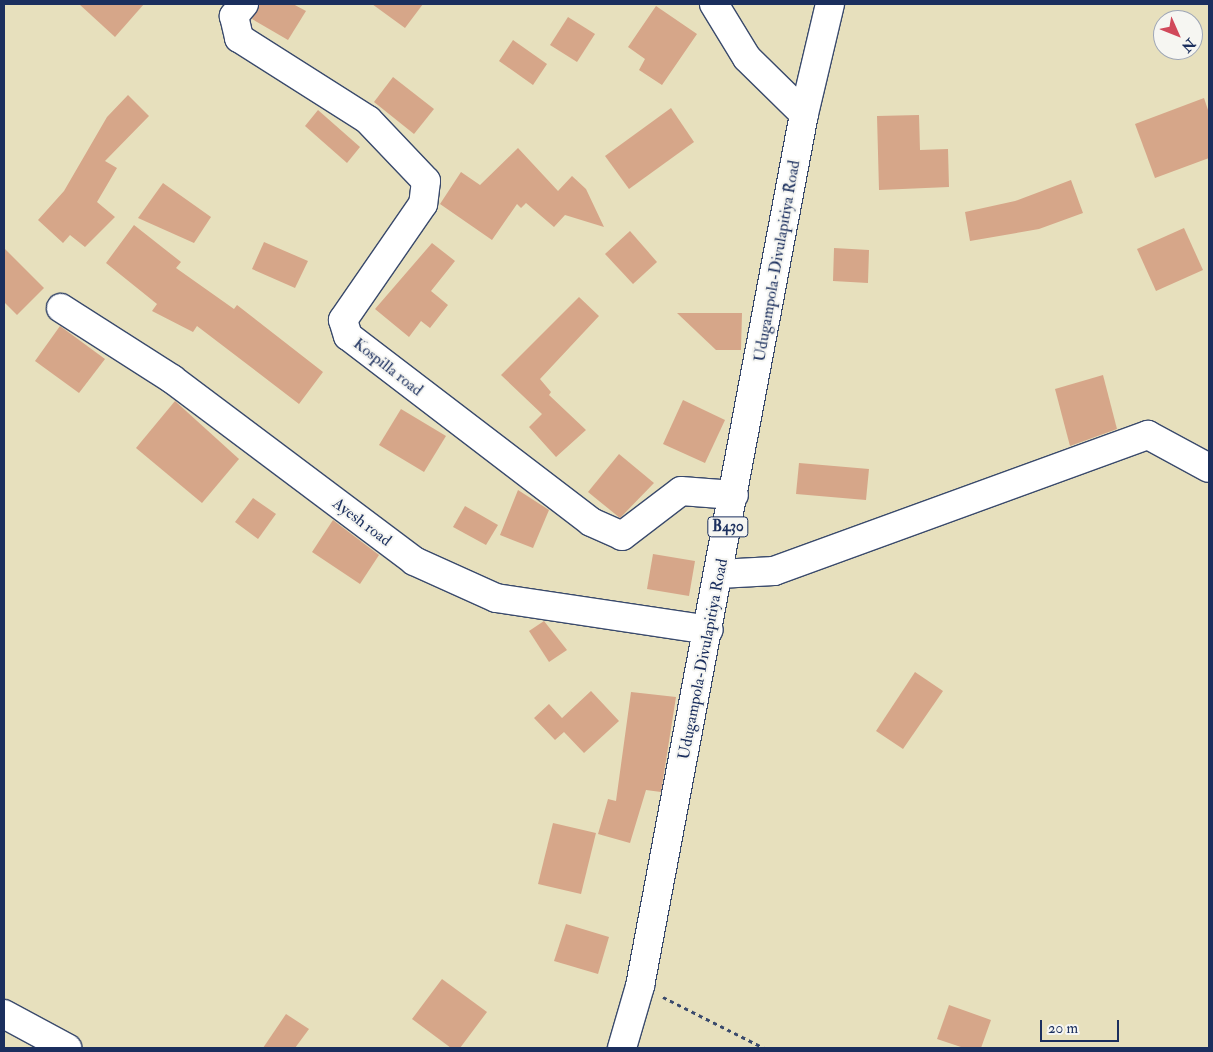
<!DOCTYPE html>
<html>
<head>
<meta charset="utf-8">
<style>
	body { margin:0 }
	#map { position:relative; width:1213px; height:1052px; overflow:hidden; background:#e7e0bd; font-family:"IM FELL Double Pica",serif }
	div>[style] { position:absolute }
	.building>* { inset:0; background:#d6a689 }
	.path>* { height:3px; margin-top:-1.5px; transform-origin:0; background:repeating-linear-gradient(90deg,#3a4a6c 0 4px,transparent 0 8px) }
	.roads { filter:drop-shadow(1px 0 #3a4a6c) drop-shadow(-1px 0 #3a4a6c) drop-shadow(0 1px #3a4a6c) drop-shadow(0 -1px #3a4a6c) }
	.minor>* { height:28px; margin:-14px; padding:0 14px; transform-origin:14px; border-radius:14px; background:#fff }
	.primary>* { height:28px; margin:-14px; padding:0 14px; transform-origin:14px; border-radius:14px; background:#fff }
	span { translate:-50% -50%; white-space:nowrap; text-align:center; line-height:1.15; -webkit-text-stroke:4px #f6f6f2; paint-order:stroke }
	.shield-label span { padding:1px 4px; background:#f6f6f2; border:1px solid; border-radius:4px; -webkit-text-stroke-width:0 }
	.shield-label { font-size:15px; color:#1b2f5e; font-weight:700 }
	.street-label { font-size:16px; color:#1b2f5e }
	.frame { position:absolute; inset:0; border:5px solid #1b2f5e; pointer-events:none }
	.north { position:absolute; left:1153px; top:10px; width:50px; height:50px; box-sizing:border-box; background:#f6f6f2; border:1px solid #9ea6b7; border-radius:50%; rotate:134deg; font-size:14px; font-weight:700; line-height:20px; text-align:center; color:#1b2f5e }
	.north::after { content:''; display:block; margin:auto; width:18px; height:22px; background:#d1495b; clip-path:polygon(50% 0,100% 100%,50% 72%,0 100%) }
	.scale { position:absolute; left:1040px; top:1020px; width:79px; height:22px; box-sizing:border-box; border:2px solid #1b2f5e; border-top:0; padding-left:6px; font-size:15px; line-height:18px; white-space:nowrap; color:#1b2f5e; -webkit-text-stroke:4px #f6f6f2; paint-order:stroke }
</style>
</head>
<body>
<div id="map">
	<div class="building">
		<i style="clip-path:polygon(79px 4px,144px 4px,115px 37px)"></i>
		<i style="clip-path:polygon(259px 4px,293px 4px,306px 11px,288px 40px,252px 19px)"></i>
		<i style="clip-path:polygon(372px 4px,423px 4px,405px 28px)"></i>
		<i style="clip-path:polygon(656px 6px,697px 34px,662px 85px,639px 70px,645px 59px,628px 47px)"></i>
		<i style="clip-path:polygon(568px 17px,595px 34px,577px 62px,550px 45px)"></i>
		<i style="clip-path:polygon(513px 40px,547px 64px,533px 85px,499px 61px)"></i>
		<i style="clip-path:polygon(393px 77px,434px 109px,414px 134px,374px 102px)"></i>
		<i style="clip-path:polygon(128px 95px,149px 116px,105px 161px,117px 168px,97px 202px,115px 217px,85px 247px,70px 235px,63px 243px,38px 220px,64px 191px,107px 117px)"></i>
		<i style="clip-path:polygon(1204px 98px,1209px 113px,1209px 158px,1155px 178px,1135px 124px)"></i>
		<i style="clip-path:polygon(671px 108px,694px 142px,629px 189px,605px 156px)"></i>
		<i style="clip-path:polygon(318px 110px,360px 147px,347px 163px,305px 126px)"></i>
		<i style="clip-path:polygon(919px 115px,920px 150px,948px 149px,949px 187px,879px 190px,877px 116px)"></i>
		<i style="clip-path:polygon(518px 148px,558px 191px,572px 176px,586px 189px,604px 227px,565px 215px,554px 227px,526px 203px,521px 208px,517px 204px,492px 240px,440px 204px,461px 172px,480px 185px)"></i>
		<i style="clip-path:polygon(1071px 180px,1083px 213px,1039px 229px,970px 241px,965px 212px,1015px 201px)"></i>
		<i style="clip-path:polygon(163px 183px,211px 217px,194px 243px,138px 218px)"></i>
		<i style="clip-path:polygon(134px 225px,181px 262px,176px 268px,234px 309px,237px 305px,323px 372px,299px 404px,197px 326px,193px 332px,152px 311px,157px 304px,106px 263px)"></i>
		<i style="clip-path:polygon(1184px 228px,1203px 270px,1156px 291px,1137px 249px)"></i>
		<i style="clip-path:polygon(630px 231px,657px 262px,633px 284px,605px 254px)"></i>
		<i style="clip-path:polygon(264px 242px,308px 261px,295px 288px,252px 269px)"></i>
		<i style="clip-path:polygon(432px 243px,455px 261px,431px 291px,448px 305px,430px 328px,421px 321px,409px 337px,375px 309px)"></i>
		<i style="clip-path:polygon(4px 248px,44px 288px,17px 315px,4px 302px)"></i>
		<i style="clip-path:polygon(834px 248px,869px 250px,868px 283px,833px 281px)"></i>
		<i style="clip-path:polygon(579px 297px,599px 316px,540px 379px,551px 392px,549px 395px,586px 430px,556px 457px,529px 427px,542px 414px,501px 375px)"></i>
		<i style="clip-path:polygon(677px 313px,742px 313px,741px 350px,716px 350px)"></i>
		<i style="clip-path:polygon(60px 326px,105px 359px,79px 393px,35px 361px)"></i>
		<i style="clip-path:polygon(1103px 375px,1117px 429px,1070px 446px,1055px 389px)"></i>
		<i style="clip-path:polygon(683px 400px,725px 420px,705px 463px,663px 444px)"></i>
		<i style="clip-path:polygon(175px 401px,239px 459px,202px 503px,136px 448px)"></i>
		<i style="clip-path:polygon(401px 409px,446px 436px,424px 472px,379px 445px)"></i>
		<i style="clip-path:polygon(619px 454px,654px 483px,620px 518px,588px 492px)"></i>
		<i style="clip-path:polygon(799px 463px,869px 469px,866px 500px,796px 494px)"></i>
		<i style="clip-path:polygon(518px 490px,549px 510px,533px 548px,500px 535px)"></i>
		<i style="clip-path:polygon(253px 498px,276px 514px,258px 539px,235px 522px)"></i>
		<i style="clip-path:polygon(465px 506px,498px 525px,486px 545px,453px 527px)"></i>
		<i style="clip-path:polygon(333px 520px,379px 555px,360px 584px,312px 552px)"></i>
		<i style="clip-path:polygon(653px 554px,695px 561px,689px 596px,647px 589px)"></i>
		<i style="clip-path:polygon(544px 621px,567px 650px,549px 662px,529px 631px)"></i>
		<i style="clip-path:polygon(915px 672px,943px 691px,903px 749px,876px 731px)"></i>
		<i style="clip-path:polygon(591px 691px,619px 721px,584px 753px,564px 732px,555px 740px,534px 718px,549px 704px,562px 718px)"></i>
		<i style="clip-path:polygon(631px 692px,676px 697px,661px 792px,646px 790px,630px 843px,598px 834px,608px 799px,616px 801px)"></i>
		<i style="clip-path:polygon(553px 823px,596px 833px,581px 894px,538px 884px)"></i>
		<i style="clip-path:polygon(566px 924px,609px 937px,598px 974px,554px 961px)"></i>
		<i style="clip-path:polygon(442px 979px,487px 1012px,460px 1048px,451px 1048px,412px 1019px)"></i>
		<i style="clip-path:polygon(949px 1005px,991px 1020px,981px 1048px,964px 1048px,937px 1039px)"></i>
		<i style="clip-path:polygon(286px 1014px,309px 1029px,295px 1048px,263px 1048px)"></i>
	</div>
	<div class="path">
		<i style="left:663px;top:997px;width:113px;rotate:26.8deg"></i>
	</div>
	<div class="roads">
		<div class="minor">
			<i style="left:244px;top:4px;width:16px;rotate:130deg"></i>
			<i style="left:234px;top:16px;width:23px;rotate:77deg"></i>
			<i style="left:239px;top:38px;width:153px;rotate:32.4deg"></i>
			<i style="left:368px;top:120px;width:84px;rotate:46.4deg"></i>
			<i style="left:426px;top:181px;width:23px;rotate:97deg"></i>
			<i style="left:423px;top:204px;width:141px;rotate:124.6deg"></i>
			<i style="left:343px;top:320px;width:17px;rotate:73deg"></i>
			<i style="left:348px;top:336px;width:306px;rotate:37.4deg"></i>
			<i style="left:591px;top:522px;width:34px;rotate:24deg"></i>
			<i style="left:622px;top:536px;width:74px;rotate:-37.3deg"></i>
			<i style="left:681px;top:491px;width:53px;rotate:4.3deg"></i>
			<i style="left:714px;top:4px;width:63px;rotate:58.6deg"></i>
			<i style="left:747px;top:58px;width:80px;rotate:44.5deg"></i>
			<i style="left:61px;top:308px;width:132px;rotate:32.6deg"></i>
			<i style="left:172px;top:379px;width:303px;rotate:36.9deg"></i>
			<i style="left:414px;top:561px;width:90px;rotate:24.3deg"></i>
			<i style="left:496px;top:598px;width:215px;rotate:8.5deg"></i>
			<i style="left:719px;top:574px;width:55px;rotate:-3.1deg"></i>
			<i style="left:774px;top:571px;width:398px;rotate:-20deg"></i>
			<i style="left:1148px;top:435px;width:69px;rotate:28.4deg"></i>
			<i style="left:4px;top:1014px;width:72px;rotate:28.4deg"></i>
		</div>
		<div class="primary">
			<i style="left:622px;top:1048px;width:65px;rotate:-73.8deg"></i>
			<i style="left:640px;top:986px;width:887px;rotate:-79.35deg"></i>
			<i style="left:804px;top:114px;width:113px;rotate:-76.7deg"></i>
		</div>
	</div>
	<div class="shield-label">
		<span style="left:728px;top:527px">B430</span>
	</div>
	<div class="street-label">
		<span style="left:777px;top:261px;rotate:-80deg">Udugampola-Divulapitiya Road</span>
		<span style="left:388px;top:367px;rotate:38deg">Kospilla road</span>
		<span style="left:362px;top:522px;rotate:37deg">Ayesh road</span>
		<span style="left:703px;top:659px;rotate:-79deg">Udugampola-Divulapitiya Road</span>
	</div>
	<div class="frame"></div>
	<div class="north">N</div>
	<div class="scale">20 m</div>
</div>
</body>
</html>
